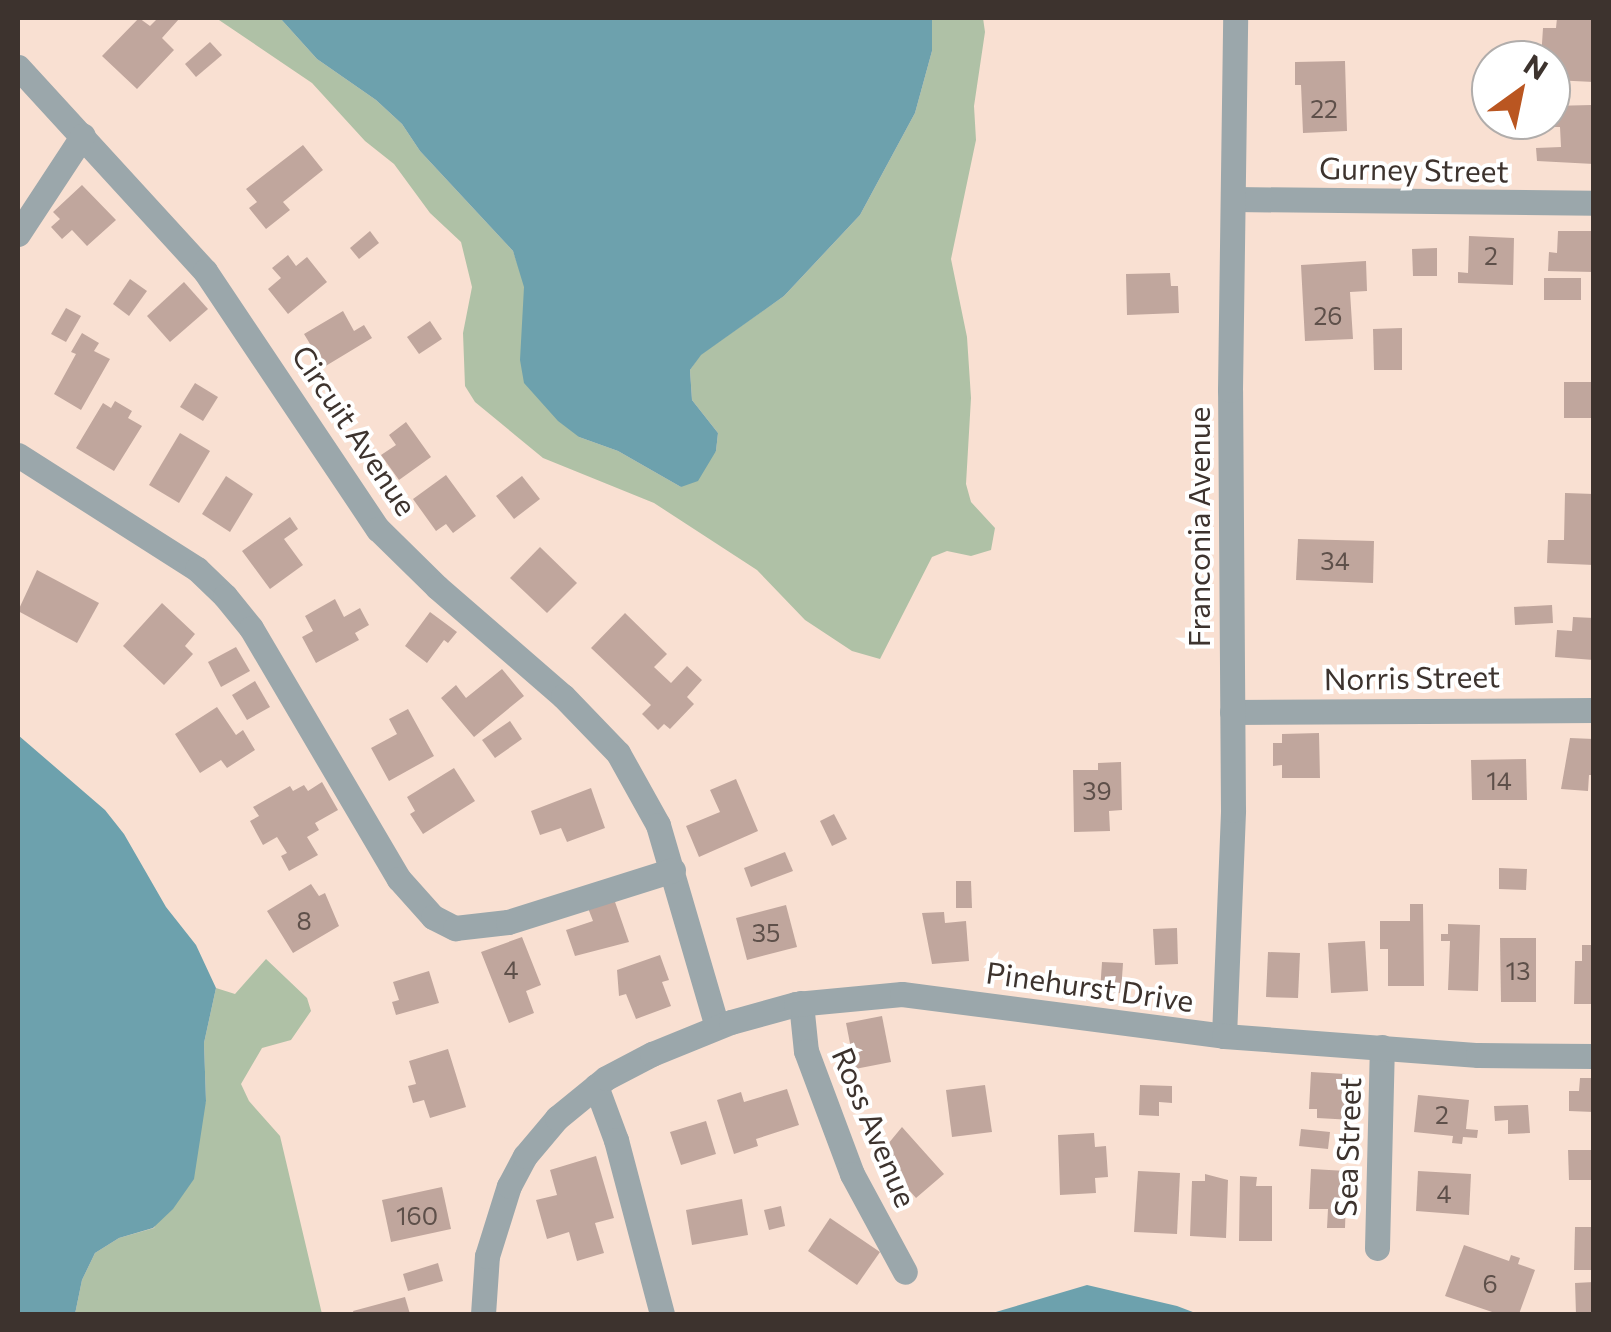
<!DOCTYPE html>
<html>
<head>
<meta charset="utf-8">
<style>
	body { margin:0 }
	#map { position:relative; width:1611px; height:1332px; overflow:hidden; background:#f9e0d2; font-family:Commissioner,sans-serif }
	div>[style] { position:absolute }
	.green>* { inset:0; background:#afc1a6 }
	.water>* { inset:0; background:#6da1ad }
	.building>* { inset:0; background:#c0a69d }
	.minor>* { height:25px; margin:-12.5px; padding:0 12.5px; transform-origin:12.5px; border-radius:12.5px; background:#9ba7ab }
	span { translate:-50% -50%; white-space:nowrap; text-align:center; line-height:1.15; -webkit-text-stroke:8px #fff; paint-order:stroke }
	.number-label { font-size:25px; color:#5e504a }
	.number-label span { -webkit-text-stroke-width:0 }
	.street-label { font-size:30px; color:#3d332e }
	.frame { position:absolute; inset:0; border:20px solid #3d332e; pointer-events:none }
	.north { position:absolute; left:1471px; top:40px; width:100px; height:100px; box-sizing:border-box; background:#fff; border:2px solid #b1adab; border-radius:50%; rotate:33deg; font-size:28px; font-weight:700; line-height:40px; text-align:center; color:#3d332e }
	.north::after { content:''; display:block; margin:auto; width:35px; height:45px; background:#ba5621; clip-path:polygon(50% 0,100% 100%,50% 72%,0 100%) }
</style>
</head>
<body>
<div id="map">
	<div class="green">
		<i style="clip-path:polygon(216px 18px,280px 18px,317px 59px,376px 100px,402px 124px,420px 151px,513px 251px,579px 437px,618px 451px,681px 487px,716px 451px,718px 433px,692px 400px,690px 370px,700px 355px,784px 296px,860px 215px,915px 113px,932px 51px,932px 18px,983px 18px,985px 32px,974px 106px,976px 140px,951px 259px,967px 337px,971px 398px,966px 484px,971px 502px,995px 528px,991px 550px,971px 556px,947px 551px,932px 557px,880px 659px,852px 651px,805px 620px,757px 570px,654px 503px,543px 458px,475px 402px,465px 386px,463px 333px,472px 287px,461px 242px,430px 213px,394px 164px,365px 141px,312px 83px)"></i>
		<i style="clip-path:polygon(266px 959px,307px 998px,311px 1011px,291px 1040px,262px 1048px,241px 1084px,249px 1101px,280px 1136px,322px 1314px,75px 1314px,82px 1280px,95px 1253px,119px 1238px,154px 1228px,206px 1101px,204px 1043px,216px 988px,235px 994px)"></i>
	</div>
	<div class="water">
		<i style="clip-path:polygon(280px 18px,932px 18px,932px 51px,915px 113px,860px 215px,784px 296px,701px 355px,690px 370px,692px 400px,718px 433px,716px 451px,698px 481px,681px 487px,618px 451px,579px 437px,558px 421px,524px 383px,520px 360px,524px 287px,513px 251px,420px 151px,402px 124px,376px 100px,317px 59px)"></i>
		<i style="clip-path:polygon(18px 735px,105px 810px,124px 834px,166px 907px,196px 945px,216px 988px,204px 1043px,206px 1101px,194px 1179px,173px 1209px,153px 1228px,119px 1238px,95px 1253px,82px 1280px,75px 1314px,18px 1314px)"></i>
		<i style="clip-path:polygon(1087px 1285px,1177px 1306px,1198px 1314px,989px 1314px)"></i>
	</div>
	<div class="building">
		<i style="clip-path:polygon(139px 18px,150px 26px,158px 18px,179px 19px,162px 38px,174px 50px,137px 89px,102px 56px)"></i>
		<i style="clip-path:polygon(1557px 18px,1594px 18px,1594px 82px,1553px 80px,1554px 60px,1541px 59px,1543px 28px,1556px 28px)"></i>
		<i style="clip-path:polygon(210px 42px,222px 55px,196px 77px,185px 64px)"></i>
		<i style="clip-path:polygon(1345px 61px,1347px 131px,1303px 133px,1301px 85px,1295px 85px,1295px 62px)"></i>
		<i style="clip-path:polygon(1592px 105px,1594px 164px,1537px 161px,1536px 148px,1561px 147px,1560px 127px,1534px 127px,1534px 120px,1551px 120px,1551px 106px)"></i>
		<i style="clip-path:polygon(303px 145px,323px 170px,283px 202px,290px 210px,266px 229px,249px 208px,257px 202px,246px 189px)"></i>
		<i style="clip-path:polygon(82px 185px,116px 220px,87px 246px,72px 230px,62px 239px,51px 227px,60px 219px,53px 212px)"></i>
		<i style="clip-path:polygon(370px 231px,379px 243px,359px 259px,350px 248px)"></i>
		<i style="clip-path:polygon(1558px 231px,1594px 231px,1594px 272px,1548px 271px,1549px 252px,1557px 253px)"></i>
		<i style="clip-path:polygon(1469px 236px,1514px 238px,1513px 285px,1458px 283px,1458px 272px,1468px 273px)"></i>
		<i style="clip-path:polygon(1437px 248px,1437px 276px,1413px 276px,1412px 249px)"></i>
		<i style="clip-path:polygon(288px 255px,296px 266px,307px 257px,327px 282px,288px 314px,268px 289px,281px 278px,272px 268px)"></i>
		<i style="clip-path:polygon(1366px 261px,1367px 291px,1350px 292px,1353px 339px,1305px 341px,1301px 265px)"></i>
		<i style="clip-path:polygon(1170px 273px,1171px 286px,1178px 286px,1179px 313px,1127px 315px,1126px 274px)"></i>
		<i style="clip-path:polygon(1544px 278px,1581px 278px,1581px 300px,1544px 300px)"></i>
		<i style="clip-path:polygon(130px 279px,147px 291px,129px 316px,113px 304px)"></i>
		<i style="clip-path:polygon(184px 282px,208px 309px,170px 342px,147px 316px)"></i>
		<i style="clip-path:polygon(66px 308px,81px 316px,66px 342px,51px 334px)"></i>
		<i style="clip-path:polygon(343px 311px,354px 331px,364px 325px,372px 338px,324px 367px,304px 334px)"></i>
		<i style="clip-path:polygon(430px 321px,442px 339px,419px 354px,407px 337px)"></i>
		<i style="clip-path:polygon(1402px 328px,1402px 370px,1374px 370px,1373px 329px)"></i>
		<i style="clip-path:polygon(82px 333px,99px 343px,94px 351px,110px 359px,81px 410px,54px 394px,76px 354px,71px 352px)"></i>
		<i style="clip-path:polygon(1564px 382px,1594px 382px,1594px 418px,1564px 418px)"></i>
		<i style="clip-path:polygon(195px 383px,218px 397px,203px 421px,180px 407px)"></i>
		<i style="clip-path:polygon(115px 401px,132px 411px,128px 418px,142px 426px,114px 471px,76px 448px,103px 403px,111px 408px)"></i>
		<i style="clip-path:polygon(406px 422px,431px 457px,399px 480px,381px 455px,396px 445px,389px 435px)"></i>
		<i style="clip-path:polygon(180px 433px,210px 451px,179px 503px,149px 485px)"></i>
		<i style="clip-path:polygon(446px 475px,476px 516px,453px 533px,446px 524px,436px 531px,413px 499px)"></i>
		<i style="clip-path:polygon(226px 476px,253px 494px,230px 532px,202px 514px)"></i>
		<i style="clip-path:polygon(522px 476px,540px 499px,514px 519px,496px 496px)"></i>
		<i style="clip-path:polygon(1565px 493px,1594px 494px,1594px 565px,1547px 563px,1548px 540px,1564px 540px)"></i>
		<i style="clip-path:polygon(290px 517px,298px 529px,284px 539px,303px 565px,270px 589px,242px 551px)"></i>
		<i style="clip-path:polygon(1298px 539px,1374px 541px,1373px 583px,1296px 580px)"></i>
		<i style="clip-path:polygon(540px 547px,577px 583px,547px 613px,510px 578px)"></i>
		<i style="clip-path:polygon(37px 570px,99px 603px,77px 643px,18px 611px)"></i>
		<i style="clip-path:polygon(335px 599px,344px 617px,360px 608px,369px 625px,355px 633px,359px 640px,316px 663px,302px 637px,313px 631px,305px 616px)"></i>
		<i style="clip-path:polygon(162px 603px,195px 634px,185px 646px,193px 654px,164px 685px,123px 646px)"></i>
		<i style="clip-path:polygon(1552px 605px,1553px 623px,1515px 625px,1514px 607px)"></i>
		<i style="clip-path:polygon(430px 612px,457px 632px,448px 643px,444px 640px,427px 663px,405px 646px)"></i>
		<i style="clip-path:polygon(625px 613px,667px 654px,654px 667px,671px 683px,687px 666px,702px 680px,687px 697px,694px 704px,670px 729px,664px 724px,658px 730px,642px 714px,651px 705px,591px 648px)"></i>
		<i style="clip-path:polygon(1573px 617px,1594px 618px,1594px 660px,1555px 657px,1557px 630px,1572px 631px)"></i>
		<i style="clip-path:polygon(236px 647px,250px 671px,221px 687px,208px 662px)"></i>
		<i style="clip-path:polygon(502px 669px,524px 696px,474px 737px,441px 698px,456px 685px,466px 698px)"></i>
		<i style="clip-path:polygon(255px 681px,270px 707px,247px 720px,232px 695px)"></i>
		<i style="clip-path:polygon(217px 707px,236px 735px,243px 730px,255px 750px,227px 768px,221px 760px,200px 773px,175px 734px)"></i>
		<i style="clip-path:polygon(408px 709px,434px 756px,389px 781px,371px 748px,397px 734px,389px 719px)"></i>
		<i style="clip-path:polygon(510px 721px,522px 739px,495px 758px,482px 740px)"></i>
		<i style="clip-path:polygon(1319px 733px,1320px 778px,1282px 778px,1282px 765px,1273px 766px,1273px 743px,1282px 743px,1282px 734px)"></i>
		<i style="clip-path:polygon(1570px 738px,1594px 739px,1594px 775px,1589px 775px,1588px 791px,1561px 789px)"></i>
		<i style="clip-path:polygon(1526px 759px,1527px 800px,1472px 800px,1471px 760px)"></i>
		<i style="clip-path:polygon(1121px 762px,1122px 810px,1109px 811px,1110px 831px,1074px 832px,1073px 770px,1098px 770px,1098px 763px)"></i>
		<i style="clip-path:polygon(454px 768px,475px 801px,423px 834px,410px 814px,415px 811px,407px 797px)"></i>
		<i style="clip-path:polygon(736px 779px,758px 831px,699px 857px,686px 826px,720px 812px,710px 790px)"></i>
		<i style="clip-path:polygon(322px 782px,338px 810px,315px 823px,319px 830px,307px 837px,318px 855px,289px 871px,281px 856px,287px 853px,277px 837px,263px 845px,250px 821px,259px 816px,253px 807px,290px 786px,293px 791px,304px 785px,308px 791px)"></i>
		<i style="clip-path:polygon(591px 788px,605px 828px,567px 842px,561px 828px,540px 835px,531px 811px)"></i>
		<i style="clip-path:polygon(834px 814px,847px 839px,832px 846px,820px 821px)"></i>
		<i style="clip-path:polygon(785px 852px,793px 871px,751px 887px,744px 868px)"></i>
		<i style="clip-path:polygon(1499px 868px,1527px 869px,1526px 890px,1499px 889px)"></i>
		<i style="clip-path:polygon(956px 881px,971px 881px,972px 908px,956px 908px)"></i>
		<i style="clip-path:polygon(311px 884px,319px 896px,325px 893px,339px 926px,293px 953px,267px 911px)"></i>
		<i style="clip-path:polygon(614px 899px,629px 942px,575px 956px,566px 930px,593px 921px,588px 908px)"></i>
		<i style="clip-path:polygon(1410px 904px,1423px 904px,1424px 986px,1388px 986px,1388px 949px,1380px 949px,1380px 921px,1410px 921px)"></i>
		<i style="clip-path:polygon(786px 905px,797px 947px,747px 960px,736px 918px)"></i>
		<i style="clip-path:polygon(944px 912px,945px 923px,966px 921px,969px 961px,932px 964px,922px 913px)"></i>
		<i style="clip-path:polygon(1448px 924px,1480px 925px,1478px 991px,1448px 990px,1450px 941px,1441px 941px,1441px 934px,1448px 934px)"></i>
		<i style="clip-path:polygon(1177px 928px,1178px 964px,1155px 965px,1153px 929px)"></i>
		<i style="clip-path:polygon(522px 937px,541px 985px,526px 991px,534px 1013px,509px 1023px,481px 952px)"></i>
		<i style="clip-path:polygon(1500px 938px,1536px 938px,1536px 1002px,1501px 1002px)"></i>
		<i style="clip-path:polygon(1365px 941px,1368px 991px,1331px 993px,1328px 943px)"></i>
		<i style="clip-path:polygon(1582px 945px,1594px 945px,1594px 1004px,1574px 1004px,1575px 961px,1582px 961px)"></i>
		<i style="clip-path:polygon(1268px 952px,1300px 953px,1298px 998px,1266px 997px)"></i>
		<i style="clip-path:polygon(660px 955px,669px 980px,662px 982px,671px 1006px,636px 1019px,626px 994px,619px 996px,617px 970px)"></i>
		<i style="clip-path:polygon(1102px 962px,1123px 963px,1121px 993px,1100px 992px)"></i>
		<i style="clip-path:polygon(429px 971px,439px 1003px,396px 1015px,392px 1002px,399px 1000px,393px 982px)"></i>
		<i style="clip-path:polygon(882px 1016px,891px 1062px,855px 1069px,846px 1023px)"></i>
		<i style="clip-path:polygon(448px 1049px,466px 1107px,430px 1118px,424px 1100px,413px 1103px,408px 1086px,416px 1084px,409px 1061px)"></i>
		<i style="clip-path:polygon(1311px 1072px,1346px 1074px,1345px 1091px,1355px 1092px,1353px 1120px,1317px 1118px,1317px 1109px,1309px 1109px)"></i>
		<i style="clip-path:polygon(1580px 1078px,1594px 1078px,1594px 1112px,1569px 1111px,1569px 1091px,1579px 1091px)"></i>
		<i style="clip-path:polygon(985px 1085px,992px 1132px,952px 1137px,946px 1090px)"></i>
		<i style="clip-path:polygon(1140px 1085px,1172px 1086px,1172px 1103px,1159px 1102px,1159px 1116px,1139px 1115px)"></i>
		<i style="clip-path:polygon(787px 1089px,799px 1125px,756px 1139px,758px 1146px,734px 1154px,717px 1100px,741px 1092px,744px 1102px)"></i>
		<i style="clip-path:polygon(1418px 1095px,1469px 1100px,1466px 1129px,1478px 1130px,1477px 1138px,1463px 1137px,1462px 1144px,1452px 1143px,1453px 1136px,1414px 1132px)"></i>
		<i style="clip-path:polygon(1528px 1105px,1530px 1133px,1508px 1134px,1508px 1120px,1495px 1121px,1494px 1106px)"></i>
		<i style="clip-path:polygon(706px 1121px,716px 1154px,681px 1165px,670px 1132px)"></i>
		<i style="clip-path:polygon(902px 1127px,944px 1174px,916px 1198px,884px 1162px,890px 1156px,883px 1150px)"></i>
		<i style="clip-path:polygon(1301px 1129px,1330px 1132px,1328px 1149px,1299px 1146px)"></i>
		<i style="clip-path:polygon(1094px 1133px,1095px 1147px,1106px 1146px,1108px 1177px,1095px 1178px,1096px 1193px,1060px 1195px,1058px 1135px)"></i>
		<i style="clip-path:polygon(1568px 1150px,1594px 1150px,1594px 1180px,1569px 1180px)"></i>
		<i style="clip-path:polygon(596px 1156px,614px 1218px,595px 1223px,604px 1253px,577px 1261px,569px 1232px,547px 1239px,536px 1200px,557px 1195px,550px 1170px)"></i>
		<i style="clip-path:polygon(1311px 1169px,1347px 1171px,1345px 1228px,1327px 1228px,1328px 1209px,1309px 1209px)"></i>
		<i style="clip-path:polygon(1138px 1171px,1180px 1173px,1177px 1234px,1134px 1232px)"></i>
		<i style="clip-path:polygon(1418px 1171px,1471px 1174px,1469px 1215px,1416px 1211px)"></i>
		<i style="clip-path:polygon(1205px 1174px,1228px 1180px,1226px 1238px,1190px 1236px,1192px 1181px,1205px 1181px)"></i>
		<i style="clip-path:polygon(1240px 1176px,1257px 1177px,1256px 1186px,1272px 1186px,1272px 1241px,1239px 1241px)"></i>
		<i style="clip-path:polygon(442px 1187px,451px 1229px,391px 1242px,382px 1200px)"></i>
		<i style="clip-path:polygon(742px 1199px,748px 1235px,692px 1245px,686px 1210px)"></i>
		<i style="clip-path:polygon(781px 1206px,785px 1226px,769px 1230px,764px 1210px)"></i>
		<i style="clip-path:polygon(830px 1218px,880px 1252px,857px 1285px,808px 1251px)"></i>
		<i style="clip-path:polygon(1575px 1227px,1594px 1227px,1594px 1270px,1574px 1270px)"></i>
		<i style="clip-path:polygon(1464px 1245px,1509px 1261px,1511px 1255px,1520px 1258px,1518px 1264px,1535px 1270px,1519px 1314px,1498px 1314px,1445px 1296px)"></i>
		<i style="clip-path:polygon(438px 1263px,443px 1281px,408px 1291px,403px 1274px)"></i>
		<i style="clip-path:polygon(1594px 1282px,1594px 1314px,1576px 1314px,1575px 1283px)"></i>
		<i style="clip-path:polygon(405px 1297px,410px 1314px,354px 1314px,353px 1311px)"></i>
	</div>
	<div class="minor">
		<i style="left:18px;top:67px;width:277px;rotate:47.5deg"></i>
		<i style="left:205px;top:271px;width:311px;rotate:56.2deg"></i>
		<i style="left:378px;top:529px;width:83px;rotate:44.5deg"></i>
		<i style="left:437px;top:587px;width:167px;rotate:40.9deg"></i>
		<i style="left:563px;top:696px;width:79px;rotate:46deg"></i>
		<i style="left:618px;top:753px;width:82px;rotate:60.9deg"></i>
		<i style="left:658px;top:825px;width:210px;rotate:73.7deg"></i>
		<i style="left:1234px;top:199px;width:360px;rotate:0.6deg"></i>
		<i style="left:18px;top:234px;width:118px;rotate:-56.7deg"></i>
		<i style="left:18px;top:455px;width:212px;rotate:32.5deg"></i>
		<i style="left:197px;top:569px;width:39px;rotate:44deg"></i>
		<i style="left:225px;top:596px;width:41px;rotate:50.9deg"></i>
		<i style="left:251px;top:628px;width:291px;rotate:59.5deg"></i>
		<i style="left:399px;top:879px;width:51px;rotate:48.2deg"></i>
		<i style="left:433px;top:917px;width:25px;rotate:27deg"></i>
		<i style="left:455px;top:928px;width:53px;rotate:-6.5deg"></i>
		<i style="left:508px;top:922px;width:173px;rotate:-17.5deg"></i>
		<i style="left:1232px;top:712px;width:362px;rotate:-0.3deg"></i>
		<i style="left:801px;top:1003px;width:48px;rotate:84.1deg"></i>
		<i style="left:806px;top:1051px;width:131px;rotate:69.5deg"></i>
		<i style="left:852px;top:1174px;width:111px;rotate:61.6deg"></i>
		<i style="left:1224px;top:1036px;width:226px;rotate:-87.7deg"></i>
		<i style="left:1233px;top:810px;width:420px;rotate:-90.4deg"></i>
		<i style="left:1230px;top:390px;width:372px;rotate:-89.2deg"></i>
		<i style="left:596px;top:1086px;width:58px;rotate:69.7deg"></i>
		<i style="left:616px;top:1140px;width:180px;rotate:75.2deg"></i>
		<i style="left:1377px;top:1248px;width:201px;rotate:-88.6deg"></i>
		<i style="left:483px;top:1314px;width:58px;rotate:-86.1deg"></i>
		<i style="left:487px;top:1256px;width:73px;rotate:-72.6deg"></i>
		<i style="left:509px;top:1186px;width:34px;rotate:-62deg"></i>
		<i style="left:525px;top:1156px;width:50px;rotate:-49.9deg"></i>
		<i style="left:557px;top:1118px;width:63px;rotate:-39.2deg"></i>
		<i style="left:606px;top:1078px;width:52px;rotate:-27.6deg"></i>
		<i style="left:652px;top:1054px;width:85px;rotate:-22.1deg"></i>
		<i style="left:731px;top:1022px;width:67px;rotate:-15.5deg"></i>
		<i style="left:796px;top:1004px;width:106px;rotate:-5.4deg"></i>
		<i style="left:902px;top:994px;width:325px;rotate:7.4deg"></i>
		<i style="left:1224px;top:1036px;width:255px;rotate:4.3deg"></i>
		<i style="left:1478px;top:1055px;width:116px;rotate:0.5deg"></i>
	</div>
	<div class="number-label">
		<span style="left:1324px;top:108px">22</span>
		<span style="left:1491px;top:255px">2</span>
		<span style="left:1328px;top:315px">26</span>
		<span style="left:1335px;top:560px">34</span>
		<span style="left:1499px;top:780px">14</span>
		<span style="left:1097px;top:790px">39</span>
		<span style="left:304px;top:920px">8</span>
		<span style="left:766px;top:932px">35</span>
		<span style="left:511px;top:969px">4</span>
		<span style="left:1518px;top:970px">13</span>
		<span style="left:1442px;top:1114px">2</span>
		<span style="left:1444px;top:1193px">4</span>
		<span style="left:417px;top:1215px">160</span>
		<span style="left:1490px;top:1283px">6</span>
	</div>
	<div class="street-label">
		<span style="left:1414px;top:169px;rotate:1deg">Gurney Street</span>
		<span style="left:355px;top:430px;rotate:56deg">Circuit Avenue</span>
		<span style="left:1198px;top:527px;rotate:-90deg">Franconia Avenue</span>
		<span style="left:1412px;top:677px;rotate:-1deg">Norris Street</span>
		<span style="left:1090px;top:986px;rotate:8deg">Pinehurst Drive</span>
		<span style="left:875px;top:1127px;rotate:67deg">Ross Avenue</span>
		<span style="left:1347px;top:1147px;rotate:-88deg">Sea Street</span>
	</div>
	<div class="frame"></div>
	<div class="north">N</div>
</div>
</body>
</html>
